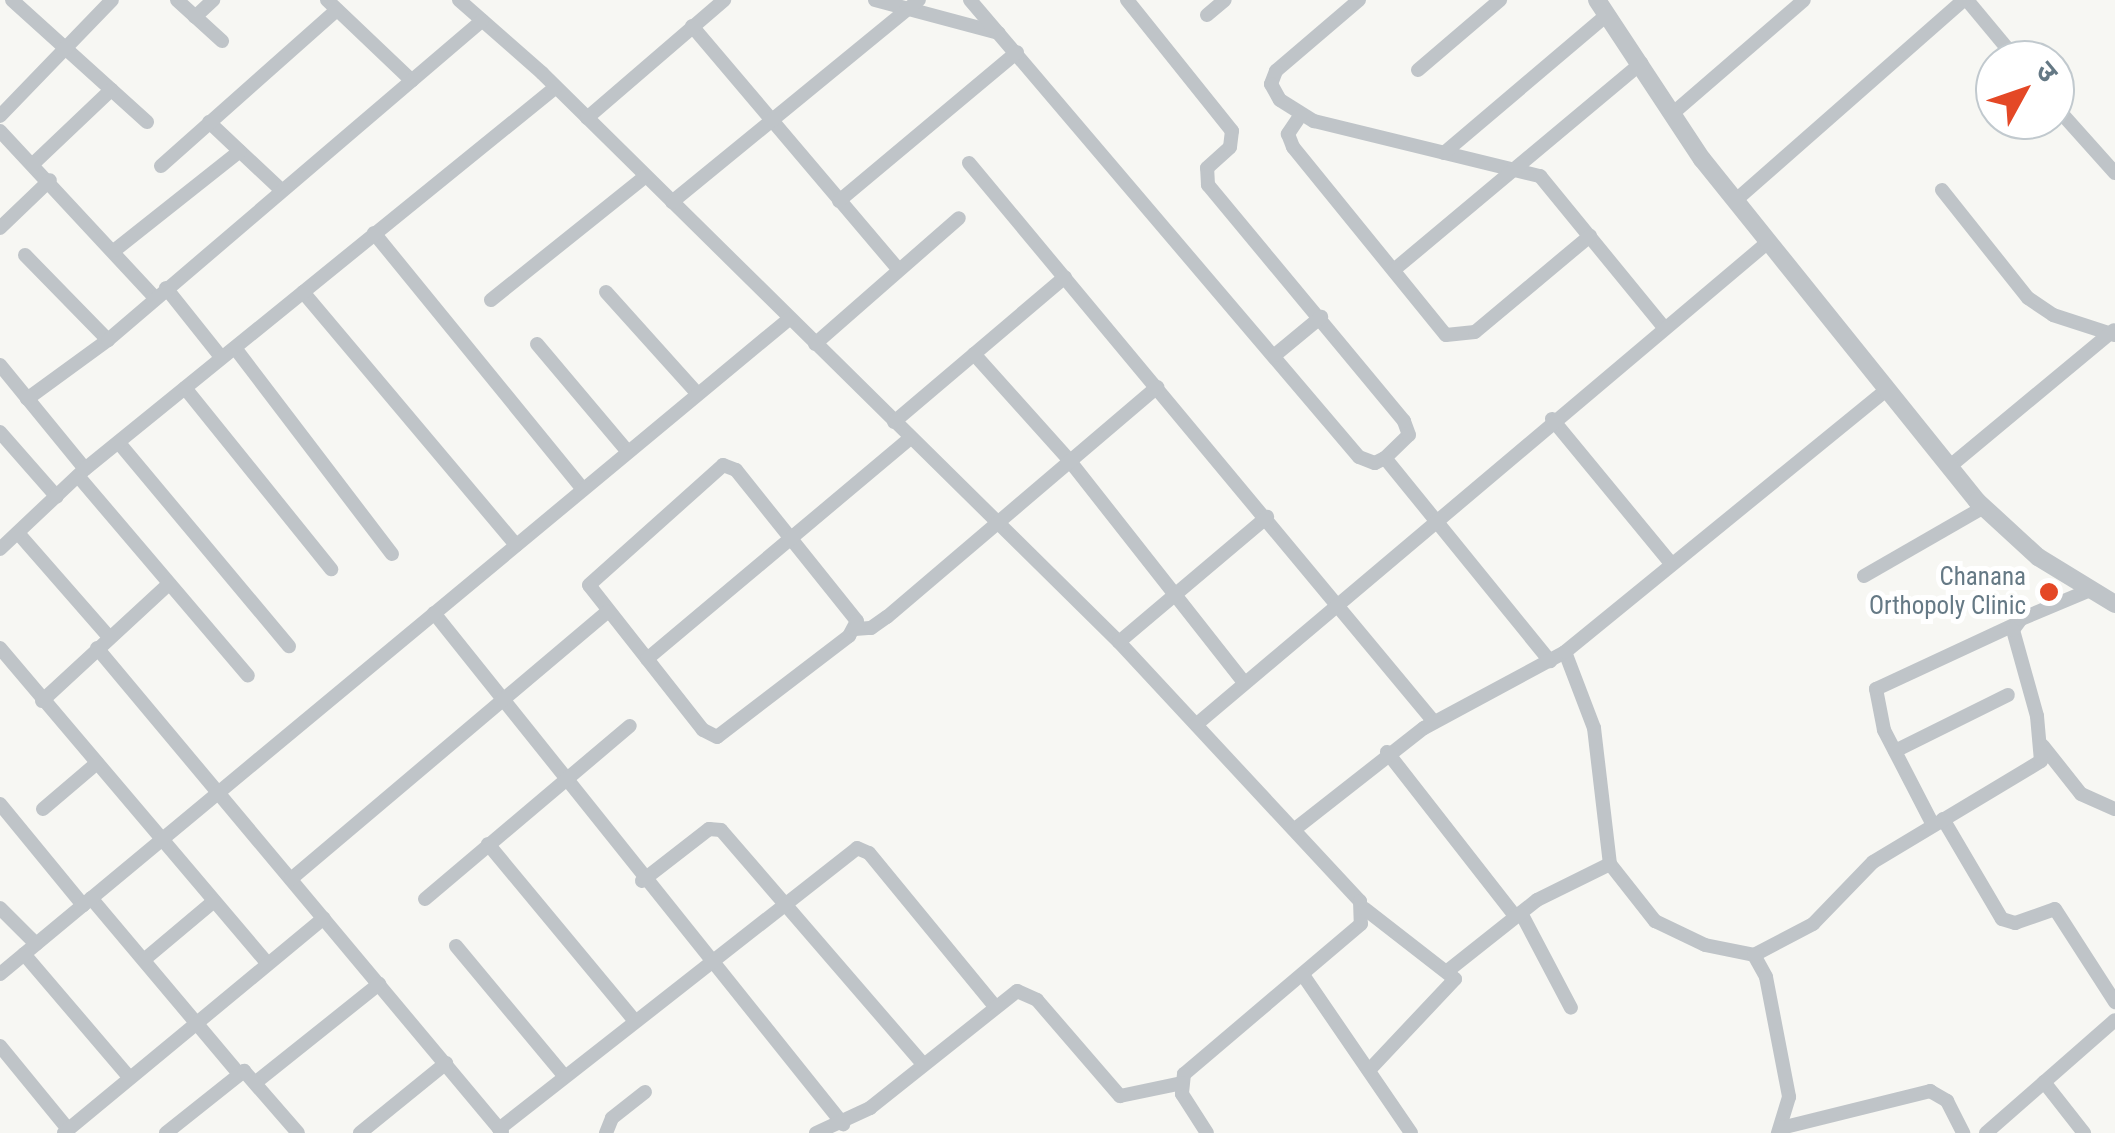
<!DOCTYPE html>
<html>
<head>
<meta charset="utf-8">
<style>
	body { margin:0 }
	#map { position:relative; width:2115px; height:1133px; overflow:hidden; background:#f7f7f3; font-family:"Roboto Condensed","Noto Sans Devanagari",sans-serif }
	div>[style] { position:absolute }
	.minor>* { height:14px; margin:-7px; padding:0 7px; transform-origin:7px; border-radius:7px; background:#bfc4c8 }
	.tertiary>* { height:18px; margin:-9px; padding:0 9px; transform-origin:9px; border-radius:9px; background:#bfc4c8 }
	.dots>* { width:28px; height:28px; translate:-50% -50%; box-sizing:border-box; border:5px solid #fff; border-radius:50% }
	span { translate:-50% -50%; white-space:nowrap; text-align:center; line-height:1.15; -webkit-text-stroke:10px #fff; paint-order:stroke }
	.poi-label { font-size:25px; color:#657985 }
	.right { translate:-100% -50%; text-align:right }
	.north { position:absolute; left:1975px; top:40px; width:100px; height:100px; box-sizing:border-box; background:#fff; border:2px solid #c1c9ce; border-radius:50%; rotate:50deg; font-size:28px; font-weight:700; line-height:40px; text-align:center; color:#657985 }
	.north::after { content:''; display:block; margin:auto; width:35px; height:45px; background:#e44826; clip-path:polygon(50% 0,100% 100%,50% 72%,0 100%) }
</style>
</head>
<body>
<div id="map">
	<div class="minor">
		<i style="left:12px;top:0;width:182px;rotate:42.1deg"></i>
		<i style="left:177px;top:0;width:61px;rotate:42.3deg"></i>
		<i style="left:327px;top:0;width:117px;rotate:43.6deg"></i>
		<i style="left:459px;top:0;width:111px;rotate:41.3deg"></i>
		<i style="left:542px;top:73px;width:810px;rotate:44.6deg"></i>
		<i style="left:1119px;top:642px;width:354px;rotate:47.1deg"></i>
		<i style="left:1360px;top:901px;width:23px;rotate:88deg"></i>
		<i style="left:1361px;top:924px;width:232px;rotate:139.7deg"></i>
		<i style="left:1184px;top:1074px;width:20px;rotate:96deg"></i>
		<i style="left:1182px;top:1094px;width:46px;rotate:57.3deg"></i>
		<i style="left:875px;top:0;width:128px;rotate:14.9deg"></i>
		<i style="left:970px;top:0;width:600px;rotate:49.6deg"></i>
		<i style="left:1359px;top:457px;width:17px;rotate:21deg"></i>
		<i style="left:1375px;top:463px;width:11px;rotate:-27deg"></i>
		<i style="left:1385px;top:458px;width:33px;rotate:-44deg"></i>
		<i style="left:1409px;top:435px;width:15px;rotate:-110deg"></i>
		<i style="left:1404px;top:421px;width:307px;rotate:-129.7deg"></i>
		<i style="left:1208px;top:185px;width:17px;rotate:-93deg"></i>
		<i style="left:1207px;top:168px;width:31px;rotate:-42deg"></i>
		<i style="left:1230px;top:147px;width:16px;rotate:-83deg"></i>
		<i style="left:1232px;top:131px;width:168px;rotate:-128.7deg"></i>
		<i style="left:1359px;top:0;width:109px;rotate:139.5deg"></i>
		<i style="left:1276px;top:71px;width:14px;rotate:111deg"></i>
		<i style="left:1271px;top:84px;width:18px;rotate:61deg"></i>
		<i style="left:1280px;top:100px;width:40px;rotate:32deg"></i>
		<i style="left:1314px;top:121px;width:233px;rotate:13.7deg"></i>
		<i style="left:1540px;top:176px;width:193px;rotate:50.7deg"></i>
		<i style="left:1967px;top:0;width:78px;rotate:50.2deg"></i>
		<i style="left:1207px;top:15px;width:23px;rotate:-40deg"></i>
		<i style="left:195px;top:17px;width:25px;rotate:-43deg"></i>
		<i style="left:692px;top:26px;width:317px;rotate:49.7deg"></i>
		<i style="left:1418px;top:70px;width:108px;rotate:-40.5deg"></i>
		<i style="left:2055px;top:106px;width:90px;rotate:48.2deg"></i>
		<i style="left:1672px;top:114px;width:174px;rotate:-40.8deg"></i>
		<i style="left:0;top:116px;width:161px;rotate:-46deg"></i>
		<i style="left:1300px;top:116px;width:22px;rotate:124deg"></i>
		<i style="left:1288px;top:134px;width:14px;rotate:69deg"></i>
		<i style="left:1293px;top:147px;width:242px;rotate:50.9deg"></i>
		<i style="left:1446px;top:335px;width:29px;rotate:-6deg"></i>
		<i style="left:1475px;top:332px;width:150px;rotate:-39.9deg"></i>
		<i style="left:587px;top:118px;width:181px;rotate:-40.7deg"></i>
		<i style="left:209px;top:122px;width:98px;rotate:43.3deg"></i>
		<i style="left:0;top:131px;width:226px;rotate:47.1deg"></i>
		<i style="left:1444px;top:153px;width:214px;rotate:-40.3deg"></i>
		<i style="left:969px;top:163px;width:727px;rotate:50.24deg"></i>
		<i style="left:33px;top:164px;width:108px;rotate:-43.5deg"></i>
		<i style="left:161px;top:166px;width:235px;rotate:-41.6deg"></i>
		<i style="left:1942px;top:190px;width:138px;rotate:51.5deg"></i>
		<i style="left:2028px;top:298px;width:30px;rotate:34deg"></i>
		<i style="left:2053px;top:315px;width:65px;rotate:17.9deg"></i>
		<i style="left:1736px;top:200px;width:303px;rotate:-41.3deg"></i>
		<i style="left:839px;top:201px;width:232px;rotate:-39.9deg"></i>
		<i style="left:672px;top:202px;width:319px;rotate:-39.3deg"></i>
		<i style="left:0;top:228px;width:69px;rotate:-43.8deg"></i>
		<i style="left:374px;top:233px;width:329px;rotate:50.8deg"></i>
		<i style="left:115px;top:250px;width:159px;rotate:-38.4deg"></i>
		<i style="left:25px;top:255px;width:119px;rotate:45.7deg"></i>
		<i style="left:1395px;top:269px;width:321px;rotate:-39.9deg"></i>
		<i style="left:166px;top:288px;width:88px;rotate:51.4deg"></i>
		<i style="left:303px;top:292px;width:331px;rotate:49.9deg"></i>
		<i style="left:606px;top:292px;width:137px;rotate:48deg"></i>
		<i style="left:491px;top:300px;width:198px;rotate:-38.7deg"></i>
		<i style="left:537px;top:344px;width:141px;rotate:49.9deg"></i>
		<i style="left:815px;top:344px;width:191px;rotate:-41.2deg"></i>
		<i style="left:235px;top:348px;width:259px;rotate:52.7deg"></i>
		<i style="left:974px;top:354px;width:142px;rotate:48.1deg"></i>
		<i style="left:1069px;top:460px;width:283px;rotate:51.8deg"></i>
		<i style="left:1275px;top:355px;width:60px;rotate:-39.6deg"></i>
		<i style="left:0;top:365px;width:134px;rotate:50.7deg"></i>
		<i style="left:185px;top:388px;width:233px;rotate:51.1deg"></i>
		<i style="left:27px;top:399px;width:100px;rotate:-36.1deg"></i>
		<i style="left:108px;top:340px;width:492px;rotate:-40.5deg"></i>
		<i style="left:1552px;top:419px;width:184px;rotate:50.5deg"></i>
		<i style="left:894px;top:422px;width:224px;rotate:-40.3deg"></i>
		<i style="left:0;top:432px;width:86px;rotate:48.8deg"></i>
		<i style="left:119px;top:443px;width:265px;rotate:50.1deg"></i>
		<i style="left:1385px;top:458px;width:262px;rotate:50.9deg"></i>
		<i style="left:723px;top:465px;width:14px;rotate:21deg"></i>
		<i style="left:736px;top:470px;width:193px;rotate:51.3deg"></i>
		<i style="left:857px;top:621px;width:17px;rotate:118deg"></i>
		<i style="left:849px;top:636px;width:166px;rotate:142.6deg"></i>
		<i style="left:717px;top:737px;width:16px;rotate:-153deg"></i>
		<i style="left:703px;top:730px;width:184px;rotate:-128.2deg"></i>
		<i style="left:589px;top:585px;width:180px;rotate:-41.8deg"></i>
		<i style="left:1949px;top:467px;width:214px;rotate:-39.7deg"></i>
		<i style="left:78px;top:476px;width:262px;rotate:49.6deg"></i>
		<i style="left:18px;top:533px;width:138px;rotate:48.8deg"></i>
		<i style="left:0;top:549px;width:117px;rotate:-43.3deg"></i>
		<i style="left:85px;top:469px;width:606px;rotate:-39.04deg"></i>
		<i style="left:1864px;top:576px;width:138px;rotate:-29.9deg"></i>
		<i style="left:434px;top:613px;width:655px;rotate:51.33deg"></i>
		<i style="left:855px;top:629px;width:16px;rotate:-4deg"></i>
		<i style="left:871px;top:628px;width:19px;rotate:-35deg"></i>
		<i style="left:887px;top:617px;width:355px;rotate:-40.4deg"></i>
		<i style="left:1119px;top:642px;width:194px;rotate:-40.2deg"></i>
		<i style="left:0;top:648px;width:414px;rotate:49.7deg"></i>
		<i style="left:97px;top:648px;width:631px;rotate:50.08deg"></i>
		<i style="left:1565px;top:652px;width:81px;rotate:69.1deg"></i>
		<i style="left:1594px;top:728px;width:137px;rotate:83.3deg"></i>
		<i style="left:1610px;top:864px;width:73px;rotate:51.7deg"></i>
		<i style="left:1655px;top:921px;width:55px;rotate:25.6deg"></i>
		<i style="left:1705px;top:945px;width:50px;rotate:11.5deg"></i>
		<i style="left:1754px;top:955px;width:25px;rotate:61deg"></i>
		<i style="left:1766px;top:977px;width:122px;rotate:79.1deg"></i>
		<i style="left:1789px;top:1097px;width:38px;rotate:107deg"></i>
		<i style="left:647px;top:659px;width:344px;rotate:-40deg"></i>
		<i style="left:42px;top:701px;width:173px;rotate:-42.7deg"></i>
		<i style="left:1197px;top:724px;width:746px;rotate:-40.16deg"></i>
		<i style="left:2043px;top:746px;width:61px;rotate:51.6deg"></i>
		<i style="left:2081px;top:794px;width:37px;rotate:24deg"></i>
		<i style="left:1895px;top:751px;width:126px;rotate:-26.4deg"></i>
		<i style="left:1387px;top:752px;width:209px;rotate:52deg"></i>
		<i style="left:0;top:804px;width:131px;rotate:50.6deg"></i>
		<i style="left:43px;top:809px;width:71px;rotate:-40.4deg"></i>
		<i style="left:1943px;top:819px;width:116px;rotate:59.5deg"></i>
		<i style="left:2002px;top:919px;width:14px;rotate:17deg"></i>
		<i style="left:2015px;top:923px;width:42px;rotate:-19.3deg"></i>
		<i style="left:2055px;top:909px;width:111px;rotate:57.2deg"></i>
		<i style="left:1933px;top:825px;width:107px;rotate:-117.3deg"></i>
		<i style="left:1884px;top:730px;width:42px;rotate:-101deg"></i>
		<i style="left:1876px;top:689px;width:154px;rotate:-24.9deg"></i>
		<i style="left:1295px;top:829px;width:164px;rotate:-38.1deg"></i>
		<i style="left:1424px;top:728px;width:160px;rotate:-28.3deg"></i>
		<i style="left:1565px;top:652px;width:414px;rotate:-39.2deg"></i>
		<i style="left:488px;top:844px;width:229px;rotate:50.3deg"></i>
		<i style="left:291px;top:879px;width:414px;rotate:-40.2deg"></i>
		<i style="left:642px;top:881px;width:85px;rotate:-37.8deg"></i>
		<i style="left:709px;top:829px;width:12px;rotate:5deg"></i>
		<i style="left:721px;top:830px;width:308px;rotate:49.2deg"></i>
		<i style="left:91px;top:898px;width:230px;rotate:49.9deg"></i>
		<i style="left:425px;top:899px;width:268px;rotate:-40.2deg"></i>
		<i style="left:0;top:908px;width:51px;rotate:45deg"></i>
		<i style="left:1365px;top:909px;width:114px;rotate:37.9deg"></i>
		<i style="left:1455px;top:979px;width:122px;rotate:133.3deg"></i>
		<i style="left:1521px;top:913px;width:107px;rotate:62.2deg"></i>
		<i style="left:456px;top:946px;width:170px;rotate:50.2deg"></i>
		<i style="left:24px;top:954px;width:162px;rotate:49.5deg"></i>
		<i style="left:1754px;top:955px;width:67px;rotate:-27.7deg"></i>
		<i style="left:1813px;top:924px;width:86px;rotate:-45.9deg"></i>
		<i style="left:1873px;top:862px;width:196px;rotate:-31deg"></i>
		<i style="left:2041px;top:761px;width:45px;rotate:-95.1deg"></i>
		<i style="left:2037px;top:716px;width:89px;rotate:-105.6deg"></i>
		<i style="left:2013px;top:630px;width:14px;rotate:-54deg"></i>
		<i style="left:2021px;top:619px;width:75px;rotate:-22.8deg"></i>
		<i style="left:145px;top:959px;width:90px;rotate:-40deg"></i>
		<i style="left:1450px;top:969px;width:111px;rotate:-38.4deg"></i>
		<i style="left:1537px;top:900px;width:81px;rotate:-26.3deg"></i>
		<i style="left:0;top:974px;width:1025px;rotate:-39.7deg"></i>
		<i style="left:1303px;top:975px;width:191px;rotate:55.6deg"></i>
		<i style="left:0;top:1046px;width:107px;rotate:50.7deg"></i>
		<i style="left:2044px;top:1082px;width:65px;rotate:51.9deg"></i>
		<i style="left:255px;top:1083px;width:159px;rotate:-38.6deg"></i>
		<i style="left:1781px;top:1128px;width:154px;rotate:-13.9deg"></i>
		<i style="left:1930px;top:1091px;width:20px;rotate:30deg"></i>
		<i style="left:1947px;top:1101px;width:36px;rotate:63deg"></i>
		<i style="left:499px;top:1129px;width:455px;rotate:-38.1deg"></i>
		<i style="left:857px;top:848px;width:13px;rotate:23deg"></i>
		<i style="left:869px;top:853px;width:197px;rotate:50.6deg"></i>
		<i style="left:64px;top:1133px;width:337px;rotate:-39.6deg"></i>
		<i style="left:166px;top:1133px;width:100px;rotate:-38.5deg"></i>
		<i style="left:244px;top:1071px;width:82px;rotate:48.9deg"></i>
		<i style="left:360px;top:1133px;width:111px;rotate:-39.1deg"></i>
		<i style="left:606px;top:1133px;width:16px;rotate:-68deg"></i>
		<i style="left:612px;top:1118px;width:42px;rotate:-38.2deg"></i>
		<i style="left:816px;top:1133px;width:60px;rotate:-24.8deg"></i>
		<i style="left:870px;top:1108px;width:188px;rotate:-38.5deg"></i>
		<i style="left:1017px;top:991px;width:22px;rotate:24deg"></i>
		<i style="left:1037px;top:1000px;width:127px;rotate:49.2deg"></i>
		<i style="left:1120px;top:1096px;width:63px;rotate:-11.8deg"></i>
		<i style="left:1986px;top:1133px;width:171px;rotate:-41.2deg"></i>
	</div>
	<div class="tertiary">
		<i style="left:1597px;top:0;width:191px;rotate:56.6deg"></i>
		<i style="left:1702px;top:159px;width:439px;rotate:51.2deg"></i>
		<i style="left:1977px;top:501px;width:83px;rotate:42.6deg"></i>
		<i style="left:2038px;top:557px;width:90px;rotate:31.4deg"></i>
	</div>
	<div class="dots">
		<i style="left:2049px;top:592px;background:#e44826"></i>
	</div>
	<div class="poi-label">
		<span class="right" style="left:2026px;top:592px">Chanana<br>Orthopoly Clinic</span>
	</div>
	<div class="north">उ</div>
</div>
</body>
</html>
